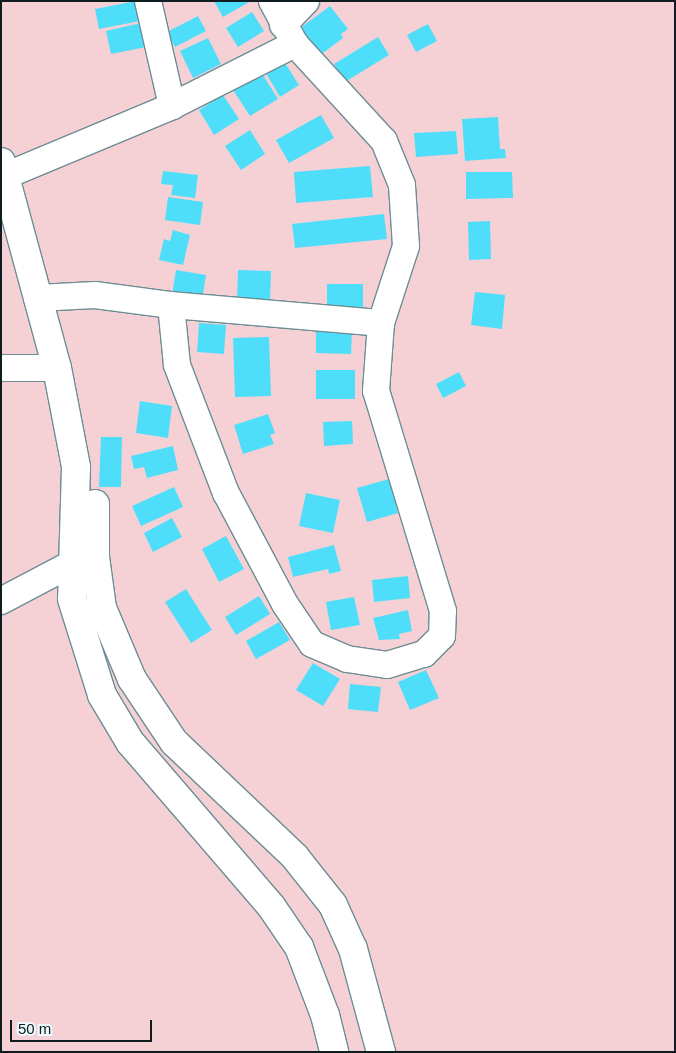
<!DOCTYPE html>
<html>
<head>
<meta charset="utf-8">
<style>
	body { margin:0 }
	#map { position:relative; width:676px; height:1053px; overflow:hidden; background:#edfbfe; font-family:Arial,sans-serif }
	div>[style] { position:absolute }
	.green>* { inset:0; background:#f5d1d6 }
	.building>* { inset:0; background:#4fdef9 }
	.roads { filter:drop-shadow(1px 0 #6b8d94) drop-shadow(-1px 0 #6b8d94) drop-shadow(0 1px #6b8d94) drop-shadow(0 -1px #6b8d94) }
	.minor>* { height:26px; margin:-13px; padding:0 13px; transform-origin:13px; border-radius:13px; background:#fff }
	.major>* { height:28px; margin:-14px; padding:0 14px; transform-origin:14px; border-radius:14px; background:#fff }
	span { translate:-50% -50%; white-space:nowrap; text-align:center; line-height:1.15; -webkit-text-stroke:4px #edfbfe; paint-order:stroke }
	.frame { position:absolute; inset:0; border:2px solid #101d20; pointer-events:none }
	.scale { position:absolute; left:10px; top:1020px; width:142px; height:22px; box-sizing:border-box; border:2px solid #101d20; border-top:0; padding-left:6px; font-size:15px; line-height:18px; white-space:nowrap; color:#101d20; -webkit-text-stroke:4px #edfbfe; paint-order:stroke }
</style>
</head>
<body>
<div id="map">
	<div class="green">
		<i style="clip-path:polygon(1px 1px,675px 1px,675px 1052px,1px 1052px)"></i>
	</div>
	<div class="building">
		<i style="clip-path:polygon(136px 1px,140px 21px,99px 29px,95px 9px)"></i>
		<i style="clip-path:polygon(214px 1px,251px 1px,223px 17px)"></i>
		<i style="clip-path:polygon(330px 6px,348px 29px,341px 34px,343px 38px,319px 56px,299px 29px)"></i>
		<i style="clip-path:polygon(252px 12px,264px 31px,238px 47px,226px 28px)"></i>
		<i style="clip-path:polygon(198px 16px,206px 31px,175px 47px,167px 32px)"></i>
		<i style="clip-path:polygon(141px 23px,146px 47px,111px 54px,106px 31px)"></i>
		<i style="clip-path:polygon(428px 24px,437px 41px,416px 52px,407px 35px)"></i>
		<i style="clip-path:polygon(378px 37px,389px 55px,345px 82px,334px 64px)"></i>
		<i style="clip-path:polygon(208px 38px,221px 64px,193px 78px,180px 51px)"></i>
		<i style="clip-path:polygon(282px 58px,299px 85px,280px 97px,264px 70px)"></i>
		<i style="clip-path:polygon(261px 72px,278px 99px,250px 116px,233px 90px)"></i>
		<i style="clip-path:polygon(223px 95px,239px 119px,214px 135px,199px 110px)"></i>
		<i style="clip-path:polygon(321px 115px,334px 138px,289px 163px,276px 140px)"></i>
		<i style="clip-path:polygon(498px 117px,500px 149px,505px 149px,506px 158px,465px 161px,462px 119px)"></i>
		<i style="clip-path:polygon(250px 130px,265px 154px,241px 170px,225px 146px)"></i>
		<i style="clip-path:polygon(456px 131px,458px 154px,416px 157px,414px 133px)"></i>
		<i style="clip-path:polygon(370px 166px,373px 197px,296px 203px,294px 172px)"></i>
		<i style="clip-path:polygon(163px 171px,198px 175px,195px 198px,171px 195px,173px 185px,161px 184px)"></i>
		<i style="clip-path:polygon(466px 172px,512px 172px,513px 198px,466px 199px)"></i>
		<i style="clip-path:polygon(168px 197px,203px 202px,200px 225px,165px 220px)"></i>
		<i style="clip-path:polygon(384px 214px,387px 239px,295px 248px,292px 224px)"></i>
		<i style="clip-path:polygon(490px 221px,491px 259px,469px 260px,468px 222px)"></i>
		<i style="clip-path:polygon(173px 230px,190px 235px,183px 265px,159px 260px,164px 239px,170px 241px)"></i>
		<i style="clip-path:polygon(176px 270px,206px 275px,202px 300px,172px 295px)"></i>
		<i style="clip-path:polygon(238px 270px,271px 271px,270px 300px,237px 299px)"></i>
		<i style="clip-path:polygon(327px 284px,363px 284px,363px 309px,327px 309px)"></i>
		<i style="clip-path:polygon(475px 292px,505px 295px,502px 329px,471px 325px)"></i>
		<i style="clip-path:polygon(199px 323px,226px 325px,224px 354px,197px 352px)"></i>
		<i style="clip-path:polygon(316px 329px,352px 329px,351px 354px,316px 353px)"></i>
		<i style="clip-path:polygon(269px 337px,271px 396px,235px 397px,233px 338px)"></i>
		<i style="clip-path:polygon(316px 370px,355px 370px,355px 399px,316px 399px)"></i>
		<i style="clip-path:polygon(459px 372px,466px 386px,443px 398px,436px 384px)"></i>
		<i style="clip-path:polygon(140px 401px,172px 406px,168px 438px,136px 433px)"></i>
		<i style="clip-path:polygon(268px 414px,275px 433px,270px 435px,274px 444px,243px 454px,234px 425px)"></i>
		<i style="clip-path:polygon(352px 421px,353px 444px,324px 446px,323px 422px)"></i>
		<i style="clip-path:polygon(101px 437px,122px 437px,121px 487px,99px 487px)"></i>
		<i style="clip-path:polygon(173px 446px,178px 470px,147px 478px,144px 467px,134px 469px,131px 456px)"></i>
		<i style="clip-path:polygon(389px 479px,398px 513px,367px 522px,357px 488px)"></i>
		<i style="clip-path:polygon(174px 487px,183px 507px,141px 526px,132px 506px)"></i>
		<i style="clip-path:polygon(306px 493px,340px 500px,333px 533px,299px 526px)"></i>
		<i style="clip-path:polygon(172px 518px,182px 537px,153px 552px,144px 533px)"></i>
		<i style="clip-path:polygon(226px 536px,244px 569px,219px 582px,202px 549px)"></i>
		<i style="clip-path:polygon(334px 545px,341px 571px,329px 574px,328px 569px,293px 577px,288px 557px)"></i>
		<i style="clip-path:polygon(408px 576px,410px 598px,374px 602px,372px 580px)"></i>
		<i style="clip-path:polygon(186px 589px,212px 630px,191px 643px,165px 602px)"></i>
		<i style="clip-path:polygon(259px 596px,270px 614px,236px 635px,225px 617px)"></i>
		<i style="clip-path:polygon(354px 597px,360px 625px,331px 630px,326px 602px)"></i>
		<i style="clip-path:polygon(408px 610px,412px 631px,399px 634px,400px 639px,379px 640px,373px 618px)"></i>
		<i style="clip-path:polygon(279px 622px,290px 640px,256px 659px,246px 641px)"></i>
		<i style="clip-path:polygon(313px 663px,340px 679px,323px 706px,296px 690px)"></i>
		<i style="clip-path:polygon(426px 670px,439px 698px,410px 710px,398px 682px)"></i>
		<i style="clip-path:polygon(350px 684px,381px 687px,378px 712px,348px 709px)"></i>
	</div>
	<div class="roads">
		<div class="minor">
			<i style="left:148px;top:1px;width:108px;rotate:77.1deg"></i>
			<i style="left:283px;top:25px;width:33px;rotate:-46deg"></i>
			<i style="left:5px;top:176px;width:181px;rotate:-22.7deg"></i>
			<i style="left:172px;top:106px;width:138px;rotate:-26.8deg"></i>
			<i style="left:37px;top:298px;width:58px;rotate:-3deg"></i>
			<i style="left:95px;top:295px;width:77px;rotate:7.5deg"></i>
			<i style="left:171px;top:305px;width:60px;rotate:84.3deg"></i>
			<i style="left:177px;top:365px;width:137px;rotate:69.1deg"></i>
			<i style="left:226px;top:493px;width:126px;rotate:62deg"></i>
			<i style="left:285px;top:604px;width:48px;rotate:56deg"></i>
			<i style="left:312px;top:644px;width:38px;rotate:23deg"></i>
			<i style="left:347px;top:659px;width:40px;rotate:8.5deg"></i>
			<i style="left:387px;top:665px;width:39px;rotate:-17deg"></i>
			<i style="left:424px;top:654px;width:25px;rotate:-45deg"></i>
			<i style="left:442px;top:636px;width:25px;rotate:-88deg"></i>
			<i style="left:443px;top:611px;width:230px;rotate:-106.9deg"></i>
			<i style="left:376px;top:391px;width:68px;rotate:-85.8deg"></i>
			<i style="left:381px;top:323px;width:81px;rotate:-72deg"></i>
			<i style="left:406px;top:246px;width:61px;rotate:-93.8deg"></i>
			<i style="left:402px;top:185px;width:48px;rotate:-112.2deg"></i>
			<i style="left:384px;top:141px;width:132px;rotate:-132.5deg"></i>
			<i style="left:295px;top:44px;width:49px;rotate:-118.1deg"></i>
			<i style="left:171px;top:305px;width:211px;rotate:4.9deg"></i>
			<i style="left:1px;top:368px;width:56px"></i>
			<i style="left:1px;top:601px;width:84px;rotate:-27.8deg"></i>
		</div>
		<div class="major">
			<i style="left:1px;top:162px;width:213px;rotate:74.8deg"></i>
			<i style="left:57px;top:368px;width:101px;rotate:79.1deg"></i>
			<i style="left:76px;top:467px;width:132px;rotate:91.7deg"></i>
			<i style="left:72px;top:599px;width:101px;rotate:72.6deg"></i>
			<i style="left:102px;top:695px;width:55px;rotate:59.2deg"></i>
			<i style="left:130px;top:742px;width:216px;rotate:49.3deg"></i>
			<i style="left:271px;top:906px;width:50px;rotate:55.7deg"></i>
			<i style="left:299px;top:947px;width:73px;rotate:69.1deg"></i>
			<i style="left:325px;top:1015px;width:38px;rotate:76deg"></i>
			<i style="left:95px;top:504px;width:53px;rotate:90deg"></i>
			<i style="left:95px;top:557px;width:51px;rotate:82.2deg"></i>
			<i style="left:102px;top:608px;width:77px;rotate:67.1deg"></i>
			<i style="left:132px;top:679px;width:76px;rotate:56.3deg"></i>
			<i style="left:174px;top:742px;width:167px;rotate:43.5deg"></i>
			<i style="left:295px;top:857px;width:61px;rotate:51.6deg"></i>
			<i style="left:333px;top:905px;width:48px;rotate:65.6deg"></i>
			<i style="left:353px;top:949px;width:107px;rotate:74.8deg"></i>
		</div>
	</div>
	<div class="frame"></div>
	<div class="scale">50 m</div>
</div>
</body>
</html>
